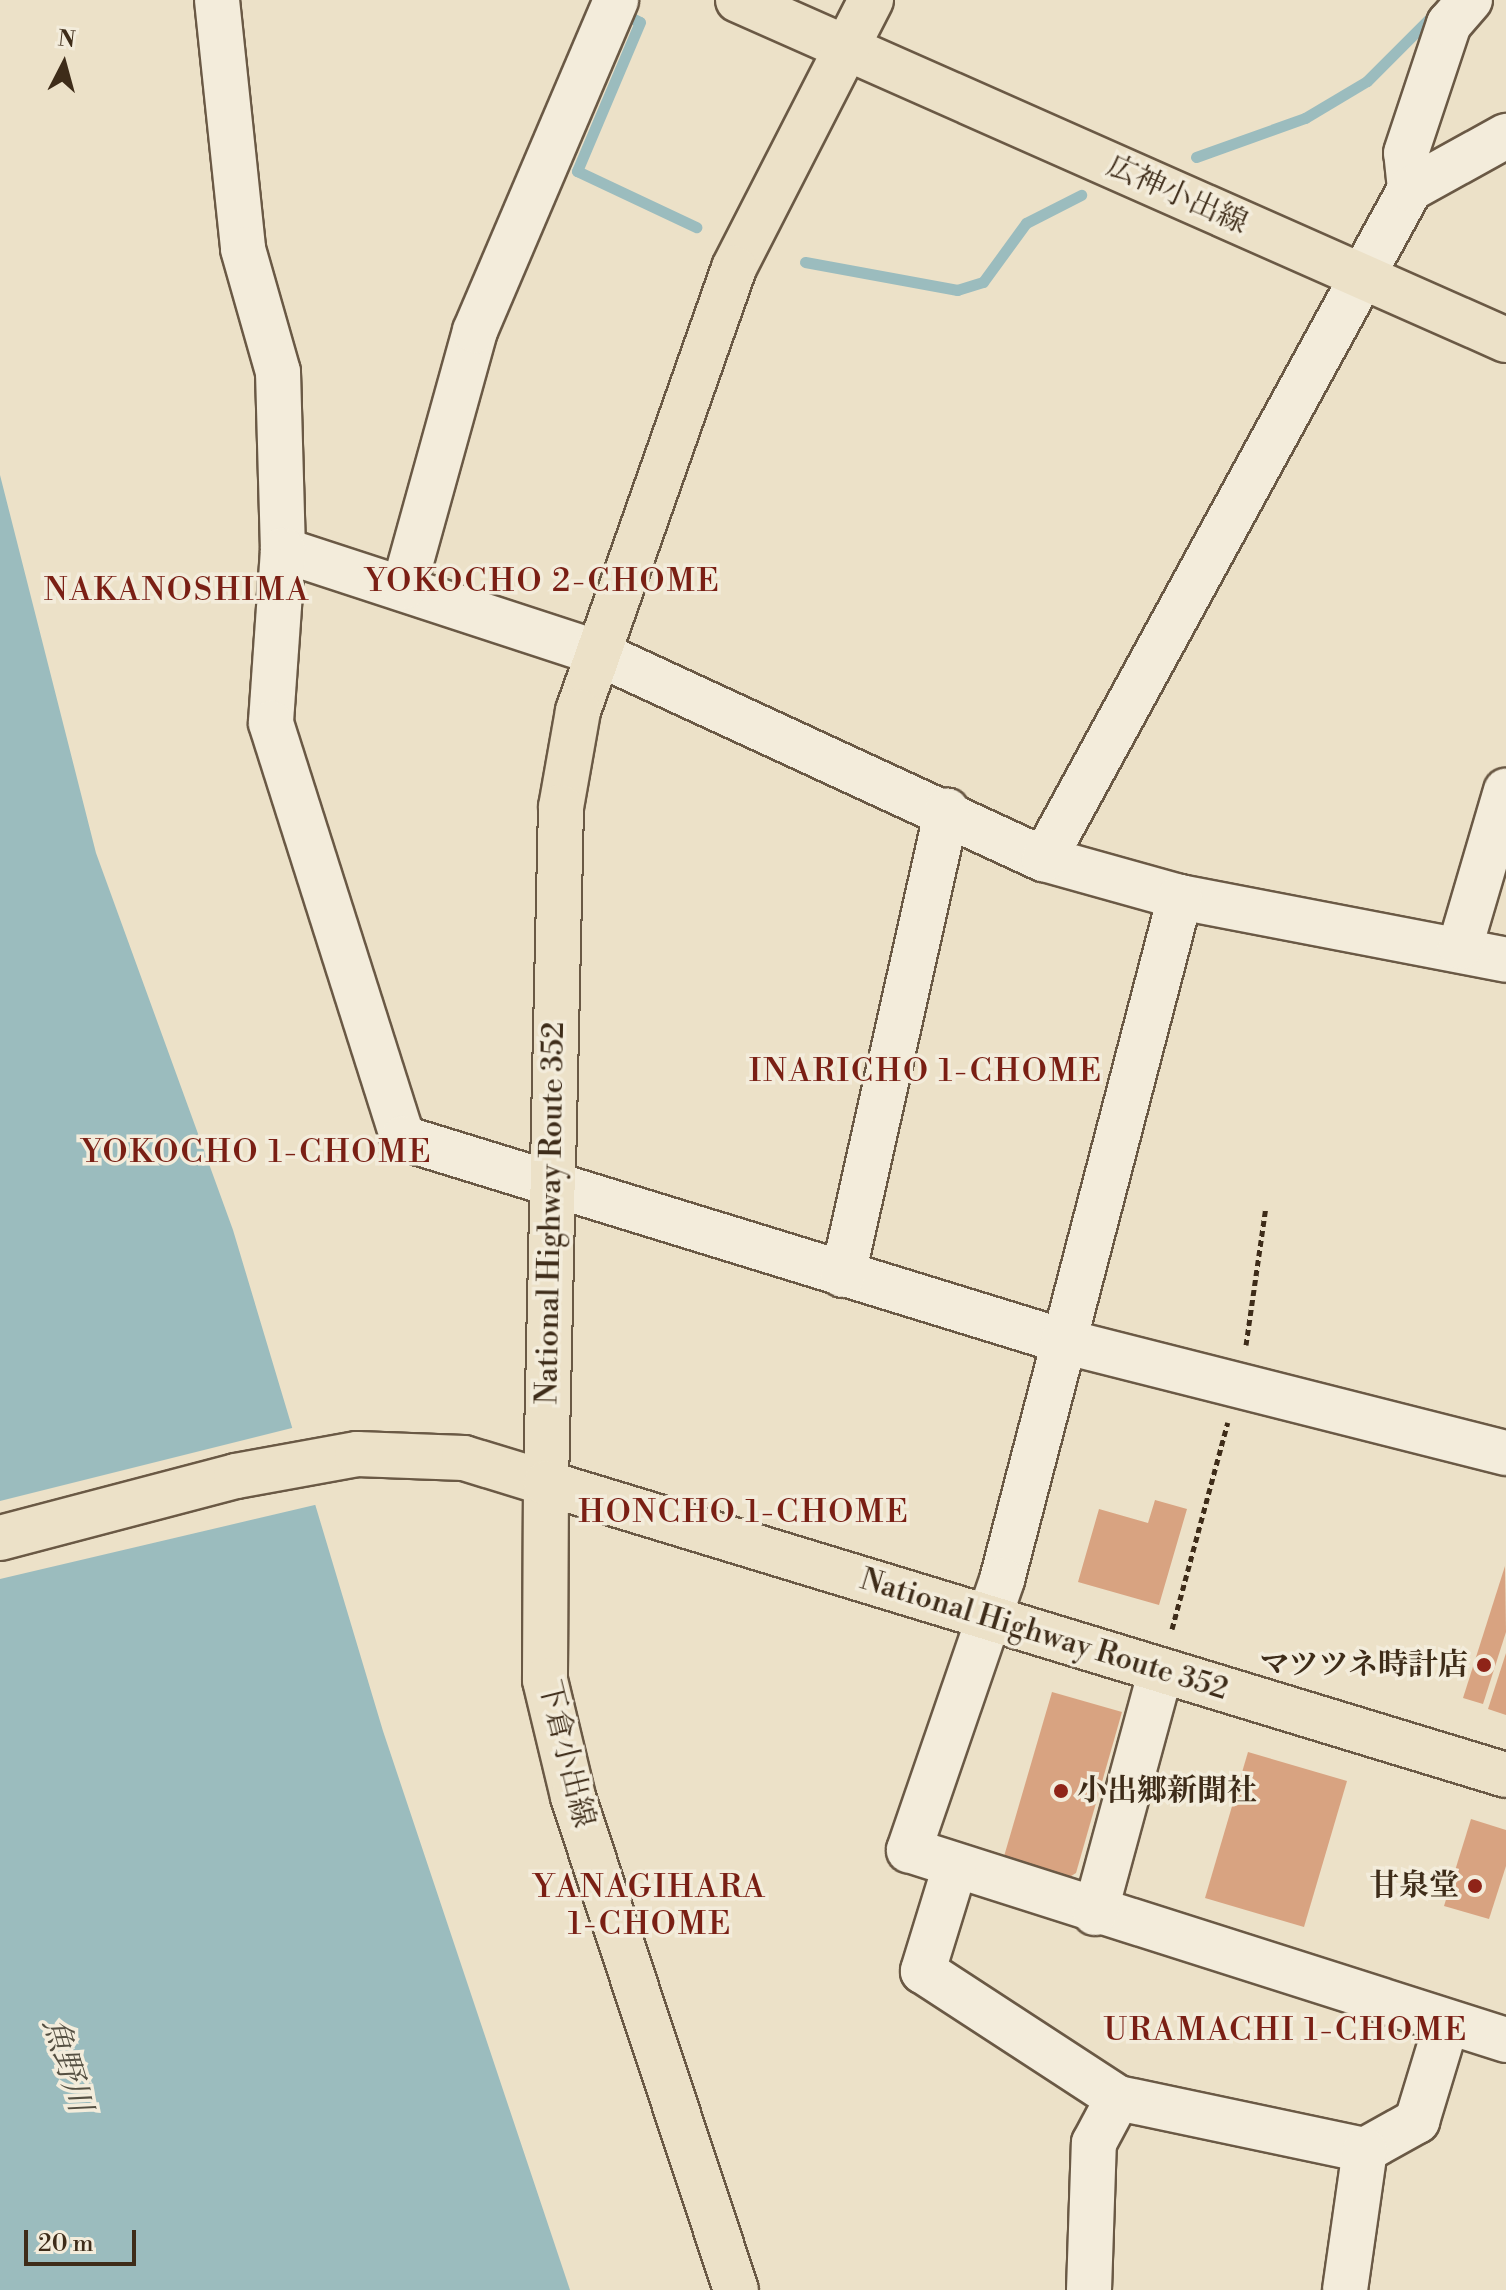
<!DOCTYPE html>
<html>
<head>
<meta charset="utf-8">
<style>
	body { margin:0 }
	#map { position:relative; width:1506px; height:2290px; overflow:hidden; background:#ece1c8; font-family:"Libre Bodoni","Noto Serif JP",serif }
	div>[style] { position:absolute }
	.water>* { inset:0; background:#9bbcbe }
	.pier>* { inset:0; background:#ece1c8 }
	.stream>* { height:11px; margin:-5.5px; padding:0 5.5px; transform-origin:5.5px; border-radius:5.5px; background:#9bbcbe }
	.building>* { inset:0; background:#d8a381 }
	.path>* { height:5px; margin-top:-2.5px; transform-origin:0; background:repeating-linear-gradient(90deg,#3e2c19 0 6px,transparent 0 10px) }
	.roads { filter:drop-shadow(2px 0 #6a5945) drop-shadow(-2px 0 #6a5945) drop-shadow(0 2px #6a5945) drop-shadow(0 -2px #6a5945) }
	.minor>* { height:44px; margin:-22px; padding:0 22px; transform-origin:22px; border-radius:22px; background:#f3ecdb }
	.major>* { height:44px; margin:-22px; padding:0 22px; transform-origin:22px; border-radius:22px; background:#ece1c8 }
	.highway>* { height:44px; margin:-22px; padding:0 22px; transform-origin:22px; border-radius:22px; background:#ece1c8 }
	.dots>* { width:22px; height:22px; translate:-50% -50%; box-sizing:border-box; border:4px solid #f3ecdb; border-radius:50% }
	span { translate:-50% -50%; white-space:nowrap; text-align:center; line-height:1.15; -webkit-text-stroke:7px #f3ecdb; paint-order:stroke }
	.street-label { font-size:30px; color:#3e2c19 }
	.poi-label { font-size:30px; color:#3e2c19; font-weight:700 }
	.right { translate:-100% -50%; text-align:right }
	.left { translate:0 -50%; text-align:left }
	.neighbourhood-label { font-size:32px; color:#7a1f14; letter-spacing:2px }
	.water-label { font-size:32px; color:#555042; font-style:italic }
	.north { position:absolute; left:24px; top:24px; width:80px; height:80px; -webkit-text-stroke:6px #f3ecdb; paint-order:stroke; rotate:6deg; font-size:22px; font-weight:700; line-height:32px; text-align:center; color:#3e2c19 }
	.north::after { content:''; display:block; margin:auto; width:28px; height:36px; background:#3e2c19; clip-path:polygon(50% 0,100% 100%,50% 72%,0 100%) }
	.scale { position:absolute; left:24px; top:2230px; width:112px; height:36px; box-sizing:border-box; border:4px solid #3e2c19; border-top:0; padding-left:10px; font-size:24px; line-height:28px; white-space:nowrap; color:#3e2c19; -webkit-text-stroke:6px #f3ecdb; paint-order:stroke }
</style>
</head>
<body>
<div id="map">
	<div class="water">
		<i style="clip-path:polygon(0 475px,96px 853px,233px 1230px,383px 1731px,570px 2290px,0 2290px)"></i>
	</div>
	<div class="pier">
		<i style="clip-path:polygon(296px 1427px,319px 1504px,0 1579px,0 1501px)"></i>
	</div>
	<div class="stream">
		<i style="left:620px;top:12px;width:22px;rotate:27deg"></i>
		<i style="left:640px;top:22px;width:162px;rotate:112.9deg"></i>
		<i style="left:577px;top:171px;width:132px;rotate:25.2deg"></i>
		<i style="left:1196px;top:157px;width:116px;rotate:-19.7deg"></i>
		<i style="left:1305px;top:118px;width:72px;rotate:-30.8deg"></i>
		<i style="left:1367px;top:81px;width:98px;rotate:-45deg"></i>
		<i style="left:805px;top:262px;width:155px;rotate:10.4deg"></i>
		<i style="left:957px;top:290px;width:27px;rotate:-17deg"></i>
		<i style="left:983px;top:282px;width:73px;rotate:-53.9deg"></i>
		<i style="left:1026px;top:223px;width:62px;rotate:-27deg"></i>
	</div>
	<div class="building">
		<i style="clip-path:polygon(1155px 1500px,1187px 1509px,1159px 1605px,1078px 1582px,1099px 1509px,1148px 1523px)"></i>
		<i style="clip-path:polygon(1505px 1566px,1506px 1632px,1483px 1704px,1463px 1698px)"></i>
		<i style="clip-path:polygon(1506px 1653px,1506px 1715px,1488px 1709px)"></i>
		<i style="clip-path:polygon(1052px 1692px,1122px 1712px,1076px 1873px,1055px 1886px,1000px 1870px)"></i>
		<i style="clip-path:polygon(1248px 1752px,1347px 1781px,1304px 1927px,1205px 1898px)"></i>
		<i style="clip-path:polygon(1471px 1819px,1506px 1830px,1506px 1866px,1489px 1919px,1444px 1906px)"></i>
	</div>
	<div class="path">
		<i style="left:1246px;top:1345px;width:139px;rotate:-81.8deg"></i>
		<i style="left:1172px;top:1629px;width:214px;rotate:-74.9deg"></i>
	</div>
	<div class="roads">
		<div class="minor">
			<i style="left:217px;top:0;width:250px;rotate:84deg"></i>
			<i style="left:243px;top:249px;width:128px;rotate:74.1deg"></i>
			<i style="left:278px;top:372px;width:178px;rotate:88.4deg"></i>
			<i style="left:283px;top:550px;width:328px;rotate:18.1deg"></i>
			<i style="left:595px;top:652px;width:494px;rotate:24.8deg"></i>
			<i style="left:1044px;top:859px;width:141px;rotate:15.6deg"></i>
			<i style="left:1180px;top:897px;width:332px;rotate:10.9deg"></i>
			<i style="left:1410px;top:189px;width:36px;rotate:-96deg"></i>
			<i style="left:1406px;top:153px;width:136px;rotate:-71.6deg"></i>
			<i style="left:1449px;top:24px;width:32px;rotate:-49deg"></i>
			<i style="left:283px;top:550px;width:173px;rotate:94deg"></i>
			<i style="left:271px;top:723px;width:435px;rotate:72.4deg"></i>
			<i style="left:403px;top:1138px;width:691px;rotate:17.1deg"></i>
			<i style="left:1063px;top:1341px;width:457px;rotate:14.2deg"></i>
			<i style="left:404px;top:587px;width:266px;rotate:-74.5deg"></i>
			<i style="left:475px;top:331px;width:360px;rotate:-66.9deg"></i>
			<i style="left:1044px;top:859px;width:763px;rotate:-61.35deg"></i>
			<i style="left:1410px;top:189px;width:110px;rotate:-28.9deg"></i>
			<i style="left:1180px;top:897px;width:706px;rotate:104.61deg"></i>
			<i style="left:1002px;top:1580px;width:286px;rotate:109deg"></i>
			<i style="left:909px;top:1850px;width:627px;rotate:17.65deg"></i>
			<i style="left:1460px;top:947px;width:163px;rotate:-73.6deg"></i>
			<i style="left:843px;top:1275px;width:476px;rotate:-77.4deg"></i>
			<i style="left:954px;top:1870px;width:106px;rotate:107.1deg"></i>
			<i style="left:923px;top:1971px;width:233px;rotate:33.1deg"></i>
			<i style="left:1118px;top:2098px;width:252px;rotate:11.9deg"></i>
			<i style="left:1365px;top:2150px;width:60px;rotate:-29.1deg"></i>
			<i style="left:1417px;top:2121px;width:103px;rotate:-73.1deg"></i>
			<i style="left:1095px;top:1913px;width:249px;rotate:-74.8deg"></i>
			<i style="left:1089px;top:2290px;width:147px;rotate:-88.1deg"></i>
			<i style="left:1094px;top:2143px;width:51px;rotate:-61.9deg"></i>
			<i style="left:1345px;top:2290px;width:141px;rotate:-81.9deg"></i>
		</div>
		<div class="major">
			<i style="left:738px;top:0;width:840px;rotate:23.88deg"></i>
			<i style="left:0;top:1538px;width:244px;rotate:-14.7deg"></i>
			<i style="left:236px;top:1476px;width:123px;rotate:-10.3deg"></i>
			<i style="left:357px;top:1454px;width:107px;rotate:2.1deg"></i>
			<i style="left:464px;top:1458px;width:86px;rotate:17deg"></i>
			<i style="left:546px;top:1483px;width:197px;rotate:90.3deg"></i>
			<i style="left:545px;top:1680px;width:120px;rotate:76.5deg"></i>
			<i style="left:573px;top:1797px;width:519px;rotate:71.7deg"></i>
		</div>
		<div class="highway">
			<i style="left:871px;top:0;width:301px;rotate:117.1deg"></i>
			<i style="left:734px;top:268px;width:470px;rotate:109.4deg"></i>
			<i style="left:578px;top:711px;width:97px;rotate:100deg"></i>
			<i style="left:561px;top:807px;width:676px;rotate:91.27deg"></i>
			<i style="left:546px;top:1483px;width:1003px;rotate:16.92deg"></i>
		</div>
	</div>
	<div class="dots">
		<i style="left:1484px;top:1665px;background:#8f2418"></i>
		<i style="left:1061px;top:1791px;background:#8f2418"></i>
		<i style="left:1475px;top:1886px;background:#8f2418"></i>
	</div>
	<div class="street-label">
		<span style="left:1177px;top:195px;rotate:24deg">広神小出線</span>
		<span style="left:551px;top:1213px;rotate:-89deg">National Highway Route 352</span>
		<span style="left:1044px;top:1635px;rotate:17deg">National Highway Route 352</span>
		<span style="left:566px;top:1754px;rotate:76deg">下倉小出線</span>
	</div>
	<div class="poi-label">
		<span class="right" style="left:1468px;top:1665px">マツツネ時計店</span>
		<span class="left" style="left:1077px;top:1791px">小出郷新聞社</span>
		<span class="right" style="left:1459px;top:1886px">甘泉堂</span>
	</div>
	<div class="neighbourhood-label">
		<span style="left:543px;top:581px">YOKOCHO 2-CHOME</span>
		<span style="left:177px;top:590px">NAKANOSHIMA</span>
		<span style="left:926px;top:1071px">INARICHO 1-CHOME</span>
		<span style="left:257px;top:1152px">YOKOCHO 1-CHOME</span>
		<span style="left:744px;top:1512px">HONCHO 1-CHOME</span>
		<span style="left:650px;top:1906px">YANAGIHARA<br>1-CHOME</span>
		<span style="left:1286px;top:2030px">URAMACHI 1-CHOME</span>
	</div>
	<div class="water-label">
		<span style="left:67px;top:2065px;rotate:73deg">魚野川</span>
	</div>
	<div class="north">N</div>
	<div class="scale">20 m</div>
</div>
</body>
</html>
